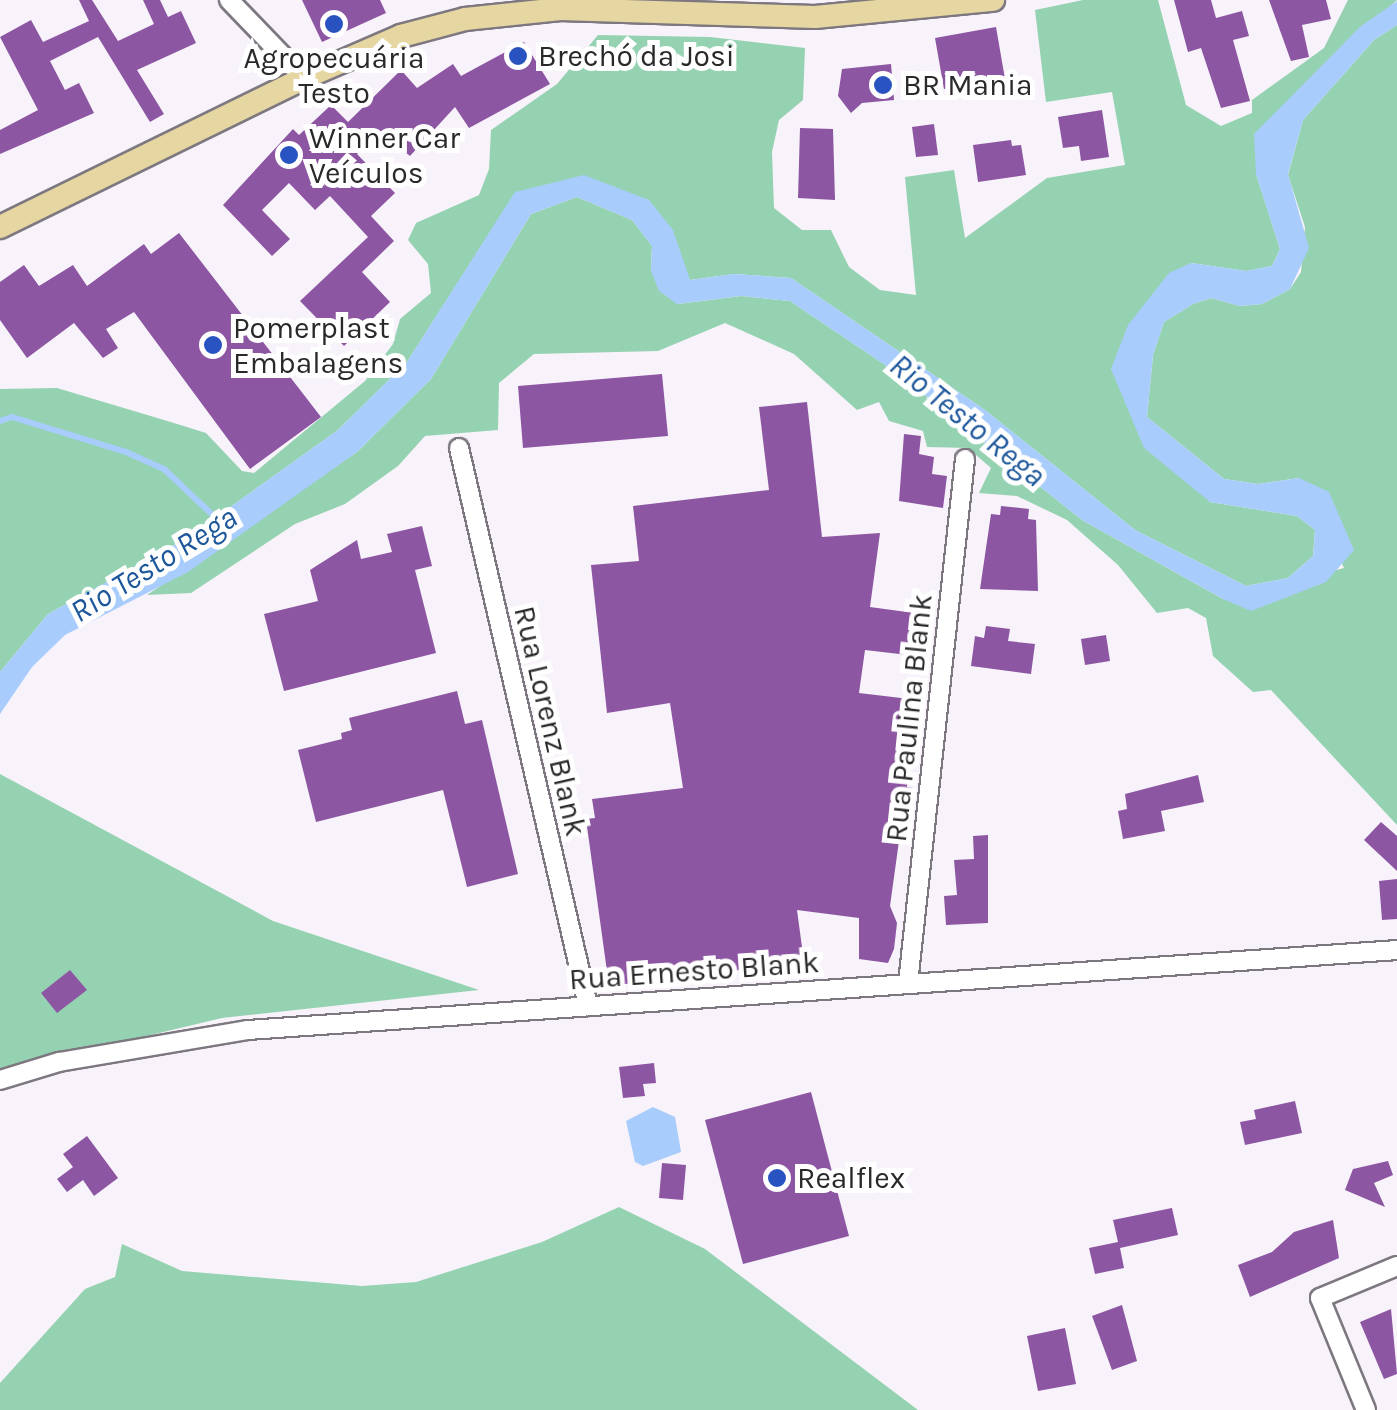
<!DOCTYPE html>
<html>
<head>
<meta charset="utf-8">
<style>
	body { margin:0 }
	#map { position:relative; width:1397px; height:1410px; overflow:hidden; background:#f8f2fa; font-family:Karla,sans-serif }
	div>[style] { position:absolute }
	.green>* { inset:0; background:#95d2b2 }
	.water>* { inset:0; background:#a8ccfb }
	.stream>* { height:6px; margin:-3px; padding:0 3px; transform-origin:3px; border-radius:3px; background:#a8ccfb }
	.building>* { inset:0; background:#8c56a2 }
	.roads { filter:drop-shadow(2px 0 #7d7880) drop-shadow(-2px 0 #7d7880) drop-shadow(0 2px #7d7880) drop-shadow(0 -2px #7d7880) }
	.minor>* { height:18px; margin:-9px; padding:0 9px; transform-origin:9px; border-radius:9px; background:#fff }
	.major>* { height:22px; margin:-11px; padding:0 11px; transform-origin:11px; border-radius:11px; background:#e6d6a1 }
	.dots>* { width:28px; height:28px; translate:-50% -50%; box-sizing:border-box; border:5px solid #fff; border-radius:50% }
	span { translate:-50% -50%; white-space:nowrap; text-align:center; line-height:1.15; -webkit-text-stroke:10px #fff; paint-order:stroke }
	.poi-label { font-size:30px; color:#2a282b }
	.left { translate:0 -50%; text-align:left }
	.street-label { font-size:30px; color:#2a282b }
	.water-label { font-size:32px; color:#1d579b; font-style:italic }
</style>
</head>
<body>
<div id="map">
	<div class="green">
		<i style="clip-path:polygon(1083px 0,1158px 0,1186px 105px,1221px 126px,1252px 113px,1252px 100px,1324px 48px,1348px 0,1397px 0,1319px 70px,1256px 174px,1280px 249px,1272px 266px,1246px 271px,1191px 263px,1111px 369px,1210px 502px,1297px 516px,1315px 530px,1313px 556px,1288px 578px,1246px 586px,1135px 530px,985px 410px,791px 278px,734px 274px,690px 280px,649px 200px,515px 193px,407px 362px,338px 430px,187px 538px,48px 614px,0 672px,0 389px,57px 388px,174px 423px,206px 433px,242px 471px,254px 473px,365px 381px,393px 344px,400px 319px,431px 293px,428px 264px,408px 240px,416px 223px,479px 195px,489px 169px,491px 130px,557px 84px,598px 35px,710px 37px,805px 48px,803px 100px,779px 120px,772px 152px,774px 208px,802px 230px,831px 230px,849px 267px,880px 290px,916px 295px,905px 177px,954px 170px,965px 238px,1047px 178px,1125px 165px,1112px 92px,1046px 102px,1035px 10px)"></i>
		<i style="clip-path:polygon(1397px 25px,1397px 825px,1271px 690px,1253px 692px,1213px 656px,1206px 618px,1188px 608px,1157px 613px,1118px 565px,1067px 520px,1017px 496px,979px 493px,991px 468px,968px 448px,927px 447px,923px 431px,889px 421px,879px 402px,857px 410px,794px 354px,725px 323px,658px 351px,534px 354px,499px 383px,498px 430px,425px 436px,398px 466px,345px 504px,295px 524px,191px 593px,147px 595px,357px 452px,431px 379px,531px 214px,577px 197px,632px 220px,652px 246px,651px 271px,677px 304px,741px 296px,790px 301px,897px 373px,1082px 520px,1223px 599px,1344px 568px,1299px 478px,1258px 484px,1224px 479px,1147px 417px,1153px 355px,1164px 322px,1193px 304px,1211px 298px,1240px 306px,1262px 304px,1290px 289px,1301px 272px,1305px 227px,1288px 175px,1303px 120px,1374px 40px)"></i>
		<i style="clip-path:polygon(0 774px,273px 921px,479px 990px,222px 1018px,0 1071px)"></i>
		<i style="clip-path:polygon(619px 1207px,705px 1249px,918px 1410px,0 1410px,0 1383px,85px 1289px,115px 1277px,122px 1244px,182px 1271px,362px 1286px,416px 1282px,542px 1242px)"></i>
	</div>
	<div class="water">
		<i style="clip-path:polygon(1397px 1px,1397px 25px,1374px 40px,1303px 120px,1288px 174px,1309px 248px,1290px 289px,1262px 304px,1240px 306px,1211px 298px,1193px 304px,1164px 322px,1153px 355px,1147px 417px,1224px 479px,1258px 484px,1299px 478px,1329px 492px,1354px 550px,1326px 582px,1251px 611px,1223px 599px,1082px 520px,897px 373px,790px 301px,741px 296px,677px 304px,659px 291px,651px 271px,652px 246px,632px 220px,577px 197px,531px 214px,431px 379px,357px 452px,188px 572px,65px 635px,32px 667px,0 714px,0 672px,48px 614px,187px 538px,338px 430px,407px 362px,515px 192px,584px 175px,649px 200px,673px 230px,690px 280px,734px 274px,791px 278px,985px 410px,1135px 530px,1246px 586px,1288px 578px,1313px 556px,1315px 530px,1297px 516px,1210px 502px,1144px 448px,1111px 369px,1128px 325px,1169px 273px,1191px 263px,1246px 271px,1272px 266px,1280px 249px,1256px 174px,1254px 134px,1361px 26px)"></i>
		<i style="clip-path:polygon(653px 1107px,675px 1117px,681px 1152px,643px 1166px,635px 1162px,626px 1121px)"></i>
	</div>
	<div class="stream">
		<i style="left:0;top:421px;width:13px;rotate:-18deg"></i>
		<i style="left:12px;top:417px;width:119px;rotate:17.1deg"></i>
		<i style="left:126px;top:452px;width:42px;rotate:24.1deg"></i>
		<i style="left:164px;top:469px;width:74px;rotate:43.4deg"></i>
	</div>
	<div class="building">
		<i style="clip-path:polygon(79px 0,92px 0,118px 41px,154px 24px,143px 0,160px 0,168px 17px,181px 11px,196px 43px,137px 70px,164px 114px,150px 122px,98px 37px,50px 61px,65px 90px,79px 83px,94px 113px,0 154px,0 130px,38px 110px,0 37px,31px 20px,43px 42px,89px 21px)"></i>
		<i style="clip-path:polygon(302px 0,380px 0,386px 13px,322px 42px)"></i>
		<i style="clip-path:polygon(1174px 0,1211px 0,1216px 18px,1242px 11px,1249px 36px,1233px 40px,1250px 101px,1221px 108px,1201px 48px,1188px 52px)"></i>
		<i style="clip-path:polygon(1269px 0,1326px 0,1331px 19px,1302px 25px,1309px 57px,1291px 61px)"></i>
		<i style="clip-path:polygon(996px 27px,1005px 79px,944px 89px,935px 38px)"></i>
		<i style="clip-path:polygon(524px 42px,550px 84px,469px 128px,455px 107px,410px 156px,380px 132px,357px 154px,395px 193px,371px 216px,394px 241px,362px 272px,390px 302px,344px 346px,300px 301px,368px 237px,330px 196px,315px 210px,289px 183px,262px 210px,290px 239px,272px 256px,223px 205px,293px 129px,299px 135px,331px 105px,348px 122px,401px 70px,417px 88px,453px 64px,461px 76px)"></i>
		<i style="clip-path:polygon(891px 64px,894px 100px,862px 103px,851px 113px,838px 96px,842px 69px)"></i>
		<i style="clip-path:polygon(1102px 110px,1109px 157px,1081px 161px,1079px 146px,1063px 148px,1058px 117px)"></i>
		<i style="clip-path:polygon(934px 124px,938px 155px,916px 157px,912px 127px)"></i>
		<i style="clip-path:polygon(800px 128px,833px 129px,835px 200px,798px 198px)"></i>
		<i style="clip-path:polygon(1011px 140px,1012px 146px,1021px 145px,1026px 175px,978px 182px,973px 145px)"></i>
		<i style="clip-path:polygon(179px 233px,321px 417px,250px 469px,134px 312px,106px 329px,118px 348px,103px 358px,74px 323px,27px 358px,0 320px,0 282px,24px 265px,39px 286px,73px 265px,87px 286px,144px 244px,151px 254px)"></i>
		<i style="clip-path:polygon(662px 374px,668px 436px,523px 448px,518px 386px)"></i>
		<i style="clip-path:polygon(807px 402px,822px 537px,880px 533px,870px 607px,914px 613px,908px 655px,865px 650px,859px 693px,918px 700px,907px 787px,913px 788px,911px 807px,903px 812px,890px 906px,897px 923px,894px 949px,888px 963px,859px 959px,859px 918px,797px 910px,804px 962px,609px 986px,586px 819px,595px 818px,592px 799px,683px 788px,670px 703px,607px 713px,591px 565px,639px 561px,633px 506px,769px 490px,759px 407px)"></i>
		<i style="clip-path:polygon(904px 434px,921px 436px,919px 454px,934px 457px,932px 474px,947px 476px,943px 508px,899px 501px)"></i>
		<i style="clip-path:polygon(1001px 506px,1029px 509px,1028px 519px,1036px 520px,1038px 591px,980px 589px,991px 514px,1000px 515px)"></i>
		<i style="clip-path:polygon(422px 526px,432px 566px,415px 570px,436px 653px,284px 691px,264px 614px,318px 601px,310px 570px,357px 540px,361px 559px,392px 552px,387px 534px)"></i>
		<i style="clip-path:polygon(986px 626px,1010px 629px,1008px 641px,1035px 644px,1031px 674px,971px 666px,975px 636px,984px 638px)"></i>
		<i style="clip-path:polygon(1106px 635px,1110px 661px,1085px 665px,1081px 639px)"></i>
		<i style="clip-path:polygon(457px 691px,465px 724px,482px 720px,518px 874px,467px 887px,443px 790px,316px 822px,298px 750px,342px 739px,341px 733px,352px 730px,349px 718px)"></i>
		<i style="clip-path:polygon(1198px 775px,1204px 802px,1161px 811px,1165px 831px,1123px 839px,1118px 811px,1127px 809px,1125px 794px)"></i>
		<i style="clip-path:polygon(1381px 822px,1397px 836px,1397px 871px,1364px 840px)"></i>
		<i style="clip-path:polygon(988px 835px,988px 923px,946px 925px,944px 896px,957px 895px,954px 860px,974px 859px,973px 836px)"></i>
		<i style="clip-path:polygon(1397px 879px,1397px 919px,1382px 920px,1379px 881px)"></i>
		<i style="clip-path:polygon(70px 970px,87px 990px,57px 1013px,41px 993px)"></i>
		<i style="clip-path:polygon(654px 1063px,656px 1083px,643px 1084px,645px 1096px,623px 1098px,619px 1067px)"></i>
		<i style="clip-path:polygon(811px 1092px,849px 1236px,743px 1264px,705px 1120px)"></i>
		<i style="clip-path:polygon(1295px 1101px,1302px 1133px,1245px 1145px,1240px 1122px,1256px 1119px,1254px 1110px)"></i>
		<i style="clip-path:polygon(87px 1136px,118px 1178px,94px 1196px,83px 1180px,67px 1192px,57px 1179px,73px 1167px,63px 1154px)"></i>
		<i style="clip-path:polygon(1388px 1161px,1393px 1175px,1374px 1183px,1385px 1207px,1345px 1190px,1353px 1169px)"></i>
		<i style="clip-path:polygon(662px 1163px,686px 1165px,683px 1200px,659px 1198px)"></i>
		<i style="clip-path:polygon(1172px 1208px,1178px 1235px,1120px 1248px,1124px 1268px,1095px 1274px,1089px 1248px,1118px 1242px,1113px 1220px)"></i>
		<i style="clip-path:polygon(1333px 1220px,1339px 1258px,1250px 1297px,1238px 1265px,1272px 1252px,1294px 1232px)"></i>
		<i style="clip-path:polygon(1122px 1305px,1137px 1361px,1112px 1370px,1092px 1316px)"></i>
		<i style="clip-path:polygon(1391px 1309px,1397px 1374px,1384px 1379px,1360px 1322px)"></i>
		<i style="clip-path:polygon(1065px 1328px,1076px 1384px,1038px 1391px,1027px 1336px)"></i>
	</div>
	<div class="roads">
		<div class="minor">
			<i style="left:229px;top:0;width:108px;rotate:46.1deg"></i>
			<i style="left:459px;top:448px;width:573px;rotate:76.98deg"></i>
			<i style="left:908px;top:983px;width:527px;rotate:-83.79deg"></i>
			<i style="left:0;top:1080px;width:62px;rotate:-17deg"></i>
			<i style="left:59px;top:1062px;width:192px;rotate:-9.6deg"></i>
			<i style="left:248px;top:1030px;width:1152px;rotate:-3.98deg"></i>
			<i style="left:1366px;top:1410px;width:121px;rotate:-112.3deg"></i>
			<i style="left:1320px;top:1298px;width:83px;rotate:-22.6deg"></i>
		</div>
		<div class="major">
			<i style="left:0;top:227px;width:339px;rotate:-26.1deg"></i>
			<i style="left:304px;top:78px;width:106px;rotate:-23.4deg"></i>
			<i style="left:401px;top:36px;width:66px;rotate:-14.9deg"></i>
			<i style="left:465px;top:19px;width:96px;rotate:-6deg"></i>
			<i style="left:560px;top:9px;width:255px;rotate:1.8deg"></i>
			<i style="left:815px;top:17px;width:179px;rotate:-5.5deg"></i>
		</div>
	</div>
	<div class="dots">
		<i style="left:334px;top:24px;background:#2853c1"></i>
		<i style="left:518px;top:56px;background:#2853c1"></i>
		<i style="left:883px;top:85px;background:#2853c1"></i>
		<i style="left:289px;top:155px;background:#2853c1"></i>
		<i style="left:213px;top:345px;background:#2853c1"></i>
		<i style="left:777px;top:1178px;background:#2853c1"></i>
	</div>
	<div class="poi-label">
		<span class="left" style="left:538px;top:56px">Brechó da Josi</span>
		<span style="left:334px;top:75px">Agropecuária<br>Testo</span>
		<span class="left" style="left:903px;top:85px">BR Mania</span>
		<span class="left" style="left:309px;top:155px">Winner Car<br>Veículos</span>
		<span class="left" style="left:233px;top:345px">Pomerplast<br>Embalagens</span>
		<span class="left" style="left:797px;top:1178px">Realflex</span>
	</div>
	<div class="street-label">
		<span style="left:909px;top:718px;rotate:-84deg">Rua Paulina Blank</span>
		<span style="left:550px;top:721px;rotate:77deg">Rua Lorenz Blank</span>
		<span style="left:694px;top:971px;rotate:-4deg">Rua Ernesto Blank</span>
	</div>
	<div class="water-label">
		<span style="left:967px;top:421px;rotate:39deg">Rio Testo Rega</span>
		<span style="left:154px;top:565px;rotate:-32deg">Rio Testo Rega</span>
	</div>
</div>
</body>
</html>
